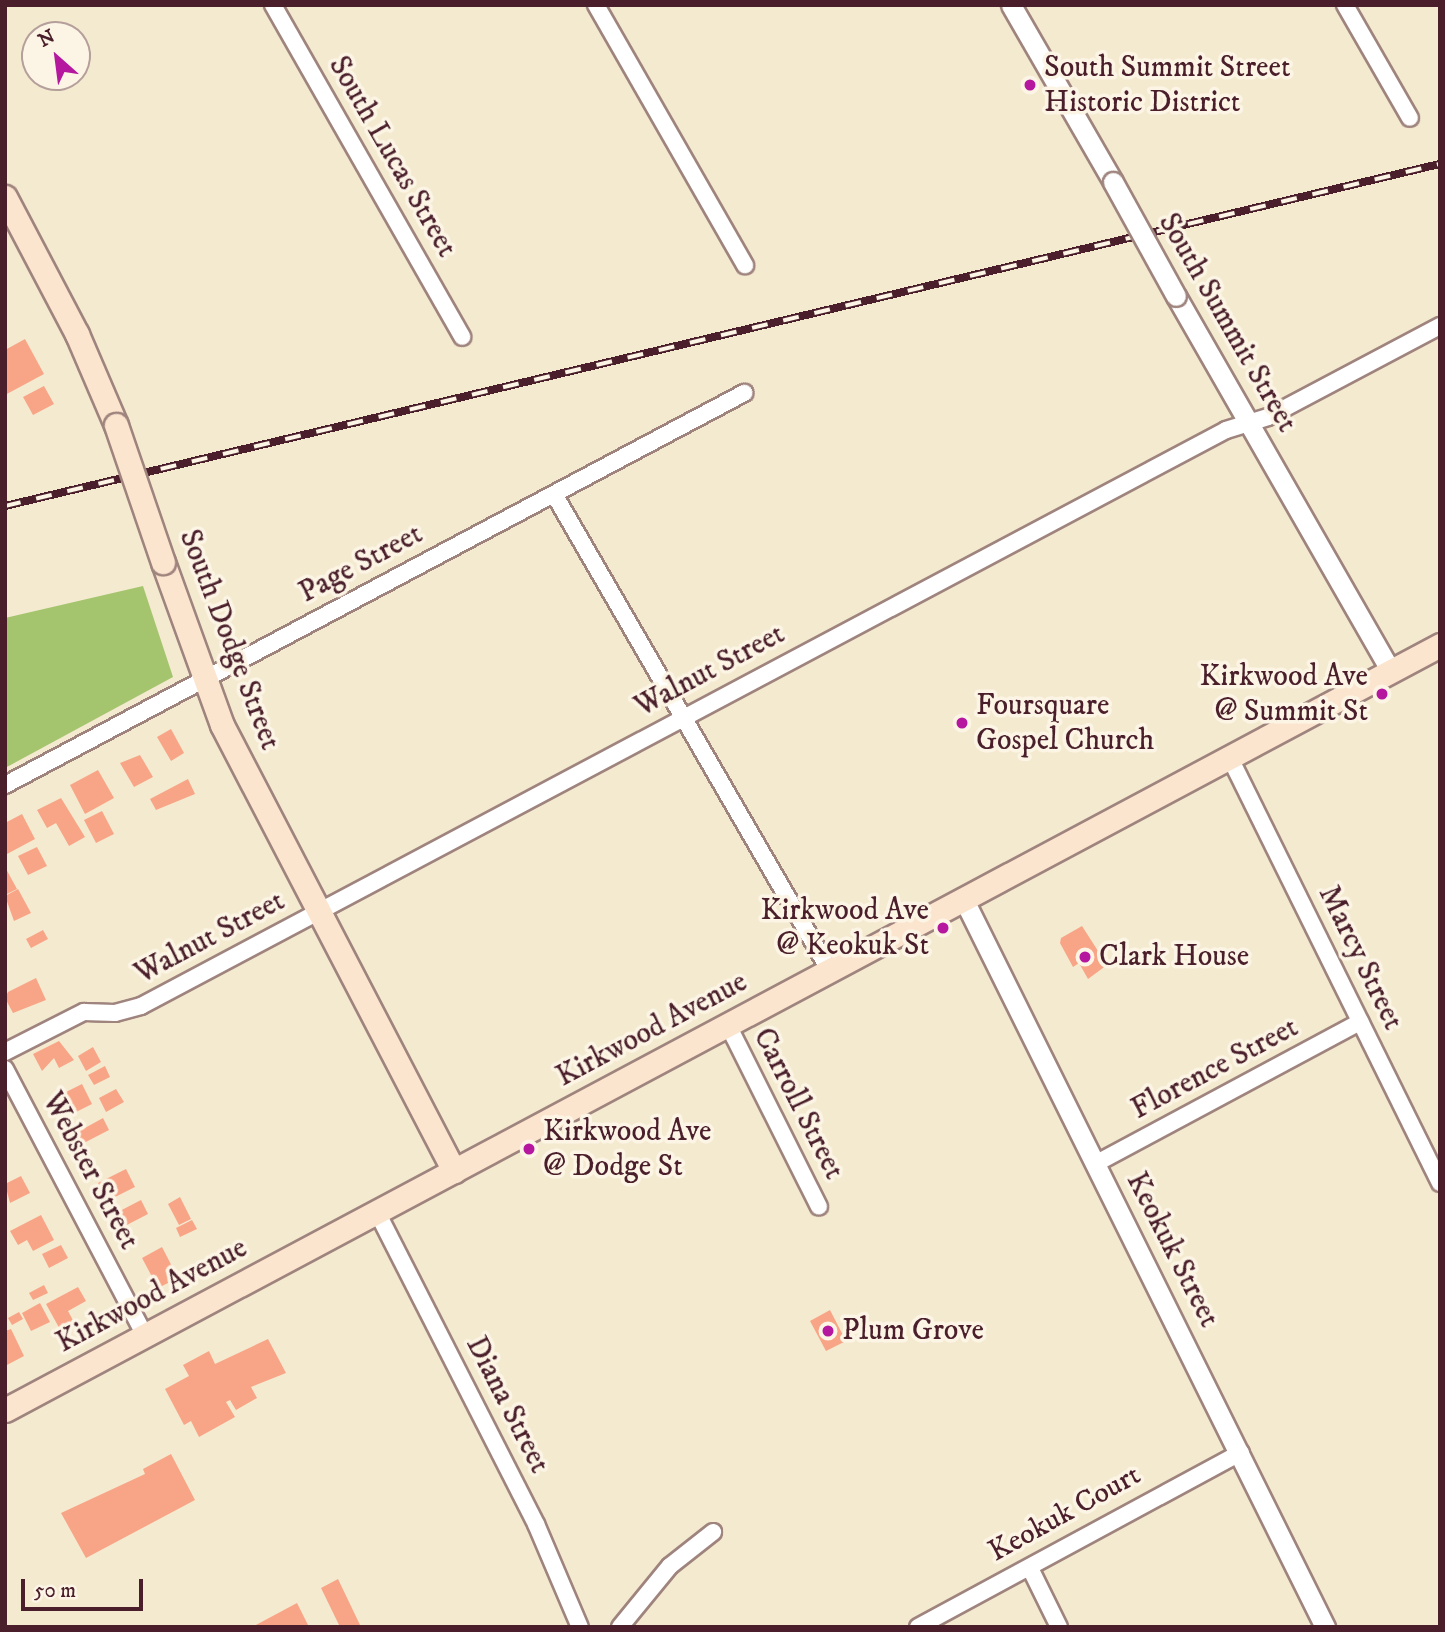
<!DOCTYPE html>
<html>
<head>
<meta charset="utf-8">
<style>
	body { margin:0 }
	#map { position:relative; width:1445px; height:1632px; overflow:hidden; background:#f4ead0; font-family:"IM FELL DW Pica",serif }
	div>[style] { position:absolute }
	.green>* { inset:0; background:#a4c56e }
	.building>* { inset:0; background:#f8a587 }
	.roads { filter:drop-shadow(2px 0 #9f847e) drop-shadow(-2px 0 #9f847e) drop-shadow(0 2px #9f847e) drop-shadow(0 -2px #9f847e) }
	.minor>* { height:16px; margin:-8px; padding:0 8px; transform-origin:8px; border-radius:8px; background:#fff }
	.tertiary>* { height:19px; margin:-9.5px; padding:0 9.5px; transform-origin:9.5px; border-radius:9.5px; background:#fff }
	.secondary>* { height:23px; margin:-11.5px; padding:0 11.5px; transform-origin:11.5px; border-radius:11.5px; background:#fce5cf }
	.rail>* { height:8px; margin-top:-4px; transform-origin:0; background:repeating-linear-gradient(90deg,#fcf5e5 0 16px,#4a1f2b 0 32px); box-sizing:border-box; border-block:2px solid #4a1f2b }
	.bridges { filter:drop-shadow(2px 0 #9f847e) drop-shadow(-2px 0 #9f847e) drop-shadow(0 2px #9f847e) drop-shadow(0 -2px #9f847e) }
	.tertiary-bridge>* { height:19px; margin:-9.5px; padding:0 9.5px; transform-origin:9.5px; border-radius:9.5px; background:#fff }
	.secondary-bridge>* { height:23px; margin:-11.5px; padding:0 11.5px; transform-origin:11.5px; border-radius:11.5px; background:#fce5cf }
	.dots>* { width:19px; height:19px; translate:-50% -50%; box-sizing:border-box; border:4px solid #fcf5e5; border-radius:50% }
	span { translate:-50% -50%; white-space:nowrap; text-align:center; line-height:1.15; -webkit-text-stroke:7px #fcf5e5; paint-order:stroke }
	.poi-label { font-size:30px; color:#4a1f2b }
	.left { translate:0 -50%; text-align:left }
	.right { translate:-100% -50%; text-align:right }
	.street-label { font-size:30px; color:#4a1f2b }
	.frame { position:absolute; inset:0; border:7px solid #4a1f2b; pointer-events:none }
	.north { position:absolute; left:21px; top:21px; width:70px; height:70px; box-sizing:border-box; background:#fcf5e5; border:2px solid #b59f9b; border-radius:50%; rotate:332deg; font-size:19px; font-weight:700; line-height:28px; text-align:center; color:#4a1f2b }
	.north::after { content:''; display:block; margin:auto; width:24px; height:32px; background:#b5179e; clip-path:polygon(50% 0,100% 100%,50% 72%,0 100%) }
	.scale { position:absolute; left:21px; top:1579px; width:122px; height:32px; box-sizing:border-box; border:4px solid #4a1f2b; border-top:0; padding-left:9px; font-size:21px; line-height:24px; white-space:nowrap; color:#4a1f2b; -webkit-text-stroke:5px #fcf5e5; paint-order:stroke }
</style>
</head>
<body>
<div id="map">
	<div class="green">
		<i style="clip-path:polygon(143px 586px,173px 677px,5px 768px,5px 618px)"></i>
	</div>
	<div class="building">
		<i style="clip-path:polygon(25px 339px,44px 374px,5px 395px,5px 350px)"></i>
		<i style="clip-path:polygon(44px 386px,54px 404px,33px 415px,23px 397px)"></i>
		<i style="clip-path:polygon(171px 729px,184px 753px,171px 761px,157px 737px)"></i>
		<i style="clip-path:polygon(140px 755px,153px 777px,134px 787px,120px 763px)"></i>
		<i style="clip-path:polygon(98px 770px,114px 798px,85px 814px,70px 785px)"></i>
		<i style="clip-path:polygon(188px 779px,195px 794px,156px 810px,150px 799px)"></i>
		<i style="clip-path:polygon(61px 798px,85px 837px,69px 846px,56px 823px,47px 828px,37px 810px)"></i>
		<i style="clip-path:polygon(102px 811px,114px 834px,96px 843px,84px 820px)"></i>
		<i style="clip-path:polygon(22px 814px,35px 839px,7px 854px,5px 823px)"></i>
		<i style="clip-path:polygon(37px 847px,47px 866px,28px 875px,18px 856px)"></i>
		<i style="clip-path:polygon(5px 867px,17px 889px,5px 895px)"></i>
		<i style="clip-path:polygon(18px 889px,31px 913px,14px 921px,5px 896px)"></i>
		<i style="clip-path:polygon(1082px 926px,1107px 965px,1088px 979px,1079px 963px,1073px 967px,1060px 943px,1061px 938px)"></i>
		<i style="clip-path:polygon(43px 930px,48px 939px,31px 948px,26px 939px)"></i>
		<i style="clip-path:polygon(36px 978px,46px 1000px,13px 1013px,5px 998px,8px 992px)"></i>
		<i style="clip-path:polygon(59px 1041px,74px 1060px,59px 1068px,54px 1058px,42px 1071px,33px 1054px)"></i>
		<i style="clip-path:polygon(93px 1047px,101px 1062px,86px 1071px,78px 1056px)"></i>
		<i style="clip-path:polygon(105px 1066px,110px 1077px,94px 1085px,88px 1075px)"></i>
		<i style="clip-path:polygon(82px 1084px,92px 1104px,66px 1117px,56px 1097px)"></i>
		<i style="clip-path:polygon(116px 1089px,124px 1102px,106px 1112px,99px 1098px)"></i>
		<i style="clip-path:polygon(103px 1118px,109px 1130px,80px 1145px,74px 1134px)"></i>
		<i style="clip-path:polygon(126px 1169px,135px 1187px,107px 1201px,98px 1183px)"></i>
		<i style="clip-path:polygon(21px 1176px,30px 1193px,10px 1203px,5px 1184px)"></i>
		<i style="clip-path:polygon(180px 1197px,191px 1219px,179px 1225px,168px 1204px)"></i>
		<i style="clip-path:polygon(141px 1200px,148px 1214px,121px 1228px,114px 1214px)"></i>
		<i style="clip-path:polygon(41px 1215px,54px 1240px,33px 1251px,27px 1240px,18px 1245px,10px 1231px)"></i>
		<i style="clip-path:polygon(192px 1220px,197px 1229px,180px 1237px,176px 1228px)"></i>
		<i style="clip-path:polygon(61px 1245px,68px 1258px,49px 1268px,42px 1254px)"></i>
		<i style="clip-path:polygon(162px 1247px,178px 1278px,158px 1288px,142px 1258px)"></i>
		<i style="clip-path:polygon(44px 1285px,48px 1293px,33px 1300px,29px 1293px)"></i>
		<i style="clip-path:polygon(78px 1287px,86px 1301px,68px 1311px,76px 1326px,62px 1333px,46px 1304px)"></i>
		<i style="clip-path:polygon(40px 1303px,50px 1322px,31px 1331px,22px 1313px)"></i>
		<i style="clip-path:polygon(830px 1310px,846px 1341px,826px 1351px,810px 1321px)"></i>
		<i style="clip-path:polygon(19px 1312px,23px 1319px,12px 1325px,8px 1318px)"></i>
		<i style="clip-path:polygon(11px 1329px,24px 1356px,7px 1365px,5px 1331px)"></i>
		<i style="clip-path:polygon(268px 1339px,286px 1373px,251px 1387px,257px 1398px,236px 1410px,230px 1400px,226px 1402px,235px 1417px,199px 1437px,191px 1421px,184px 1425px,165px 1389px,189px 1376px,183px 1365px,209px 1351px,215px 1364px)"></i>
		<i style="clip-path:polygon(171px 1454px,195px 1500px,86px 1558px,61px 1513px,145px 1474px,143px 1469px)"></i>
		<i style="clip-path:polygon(338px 1579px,361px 1627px,340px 1627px,321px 1588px)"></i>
		<i style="clip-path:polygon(297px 1603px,309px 1627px,252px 1627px)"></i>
	</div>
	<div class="roads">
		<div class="minor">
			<i style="left:273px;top:5px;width:382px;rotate:60.3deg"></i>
			<i style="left:596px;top:5px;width:300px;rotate:60.2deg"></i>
			<i style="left:1345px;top:5px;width:130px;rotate:60.1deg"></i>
			<i style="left:554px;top:494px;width:551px;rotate:59.95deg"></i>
			<i style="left:1230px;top:758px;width:474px;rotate:63.7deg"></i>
			<i style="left:5px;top:785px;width:837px;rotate:-27.94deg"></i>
			<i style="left:728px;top:1025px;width:203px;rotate:63.4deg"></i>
			<i style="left:5px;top:1052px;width:89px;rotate:-26.9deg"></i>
			<i style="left:84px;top:1012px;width:31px;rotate:2deg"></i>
			<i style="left:115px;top:1013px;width:27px;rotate:-15deg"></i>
			<i style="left:141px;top:1006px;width:1228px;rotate:-27.96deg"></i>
			<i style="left:1226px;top:430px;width:44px;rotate:-17.2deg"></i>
			<i style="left:1268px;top:417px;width:195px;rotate:-27.9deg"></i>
			<i style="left:5px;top:1069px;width:301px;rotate:62.3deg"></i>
			<i style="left:1095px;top:1164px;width:301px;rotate:-28.2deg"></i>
			<i style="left:377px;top:1212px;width:350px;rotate:63deg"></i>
			<i style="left:536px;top:1524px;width:112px;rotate:66.9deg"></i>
			<i style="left:1030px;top:1568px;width:66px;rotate:63.8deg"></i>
			<i style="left:620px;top:1627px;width:79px;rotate:-50.7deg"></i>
			<i style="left:670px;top:1566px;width:55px;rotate:-38.3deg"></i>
			<i style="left:918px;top:1627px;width:367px;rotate:-28.4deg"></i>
		</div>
		<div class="tertiary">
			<i style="left:1011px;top:5px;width:204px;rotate:60deg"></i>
			<i style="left:1176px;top:296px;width:432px;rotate:60.2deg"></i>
			<i style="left:964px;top:900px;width:812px;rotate:63.59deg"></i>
		</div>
		<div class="secondary">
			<i style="left:5px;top:197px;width:155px;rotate:62.3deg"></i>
			<i style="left:77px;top:334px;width:99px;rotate:66.8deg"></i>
			<i style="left:163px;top:562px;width:173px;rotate:70.1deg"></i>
			<i style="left:222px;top:725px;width:503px;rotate:62.52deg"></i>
			<i style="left:5px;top:1410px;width:1626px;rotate:-28.06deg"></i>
		</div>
	</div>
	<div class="rail">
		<i style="left:5px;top:506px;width:1475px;rotate:-13.41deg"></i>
	</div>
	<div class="bridges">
		<div class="tertiary-bridge">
			<i style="left:1113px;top:182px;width:130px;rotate:61.1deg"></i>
		</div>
		<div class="secondary-bridge">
			<i style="left:116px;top:425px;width:145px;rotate:71.1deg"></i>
		</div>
	</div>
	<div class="dots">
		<i style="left:1030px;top:85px;background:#b5179e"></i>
		<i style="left:1382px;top:694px;background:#b5179e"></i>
		<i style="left:962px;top:723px;background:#b5179e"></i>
		<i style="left:943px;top:928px;background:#b5179e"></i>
		<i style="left:1085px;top:957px;background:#b5179e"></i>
		<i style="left:529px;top:1149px;background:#b5179e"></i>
		<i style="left:828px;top:1331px;background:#b5179e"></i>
	</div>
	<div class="poi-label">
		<span class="left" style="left:1044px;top:85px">South Summit Street<br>Historic District</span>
		<span class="right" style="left:1368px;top:694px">Kirkwood Ave<br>@ Summit St</span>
		<span class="left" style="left:976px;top:723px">Foursquare<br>Gospel Church</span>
		<span class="right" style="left:929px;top:928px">Kirkwood Ave<br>@ Keokuk St</span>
		<span class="left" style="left:1099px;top:957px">Clark House</span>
		<span class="left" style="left:543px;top:1149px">Kirkwood Ave<br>@ Dodge St</span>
		<span class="left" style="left:842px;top:1331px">Plum Grove</span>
	</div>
	<div class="street-label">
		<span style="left:392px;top:157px;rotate:60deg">South Lucas Street</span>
		<span style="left:1227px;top:323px;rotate:60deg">South Summit Street</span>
		<span style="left:361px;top:564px;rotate:-28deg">Page Street</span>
		<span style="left:229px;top:640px;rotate:69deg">South Dodge Street</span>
		<span style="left:710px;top:671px;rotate:-28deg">Walnut Street</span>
		<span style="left:210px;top:938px;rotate:-28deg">Walnut Street</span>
		<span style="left:1360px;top:958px;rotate:64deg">Marcy Street</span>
		<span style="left:652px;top:1030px;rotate:-28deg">Kirkwood Avenue</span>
		<span style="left:1215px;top:1069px;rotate:-28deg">Florence Street</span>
		<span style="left:798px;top:1104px;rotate:63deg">Carroll Street</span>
		<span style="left:90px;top:1171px;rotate:62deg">Webster Street</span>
		<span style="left:1172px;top:1250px;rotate:63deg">Keokuk Street</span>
		<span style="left:152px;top:1296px;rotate:-28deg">Kirkwood Avenue</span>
		<span style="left:507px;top:1405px;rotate:63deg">Diana Street</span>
		<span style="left:1065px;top:1514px;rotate:-29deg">Keokuk Court</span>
	</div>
	<div class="frame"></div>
	<div class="north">N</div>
	<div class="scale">50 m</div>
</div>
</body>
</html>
